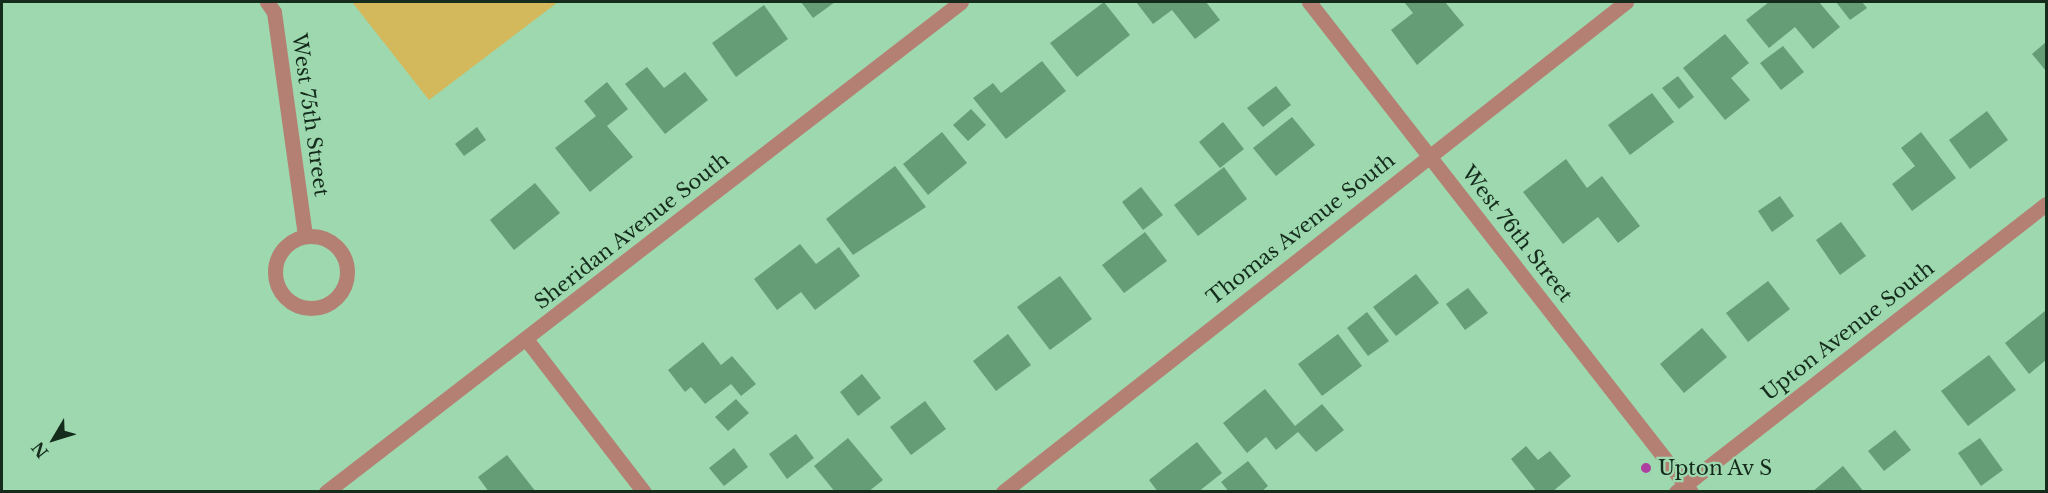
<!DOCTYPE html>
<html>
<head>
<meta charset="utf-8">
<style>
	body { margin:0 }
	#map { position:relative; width:2048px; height:493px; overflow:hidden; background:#9dd8ae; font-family:"Libre Baskerville",serif }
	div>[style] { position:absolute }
	.green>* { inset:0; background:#d3b85c }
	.building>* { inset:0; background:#659e76 }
	.minor>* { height:15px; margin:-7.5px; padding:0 7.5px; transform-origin:7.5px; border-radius:7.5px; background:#b58074 }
	.minor>.ring { margin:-7.5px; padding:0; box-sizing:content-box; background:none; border:15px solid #b58074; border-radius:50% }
	.tertiary>* { height:15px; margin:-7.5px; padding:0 7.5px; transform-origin:7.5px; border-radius:7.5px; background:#b58074 }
	.dots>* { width:16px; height:16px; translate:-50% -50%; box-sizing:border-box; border:3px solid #9dd8ae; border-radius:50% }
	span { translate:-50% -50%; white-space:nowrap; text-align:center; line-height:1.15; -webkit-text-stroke:4.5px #9dd8ae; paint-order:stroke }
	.street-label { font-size:20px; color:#152c1d }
	.poi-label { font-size:20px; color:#152c1d }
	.left { translate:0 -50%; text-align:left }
	.frame { position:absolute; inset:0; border:3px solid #152c1d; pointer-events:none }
	.north { position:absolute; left:24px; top:409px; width:60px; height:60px; -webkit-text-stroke:4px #9dd8ae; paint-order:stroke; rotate:232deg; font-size:16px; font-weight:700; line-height:24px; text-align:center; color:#152c1d }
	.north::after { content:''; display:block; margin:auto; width:21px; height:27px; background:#152c1d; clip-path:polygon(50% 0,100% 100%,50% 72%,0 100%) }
</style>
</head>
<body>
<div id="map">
	<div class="green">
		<i style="clip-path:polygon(352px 2px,558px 2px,429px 100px)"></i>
	</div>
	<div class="building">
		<i style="clip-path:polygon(801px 2px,835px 2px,813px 18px)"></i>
		<i style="clip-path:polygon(1104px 2px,1130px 35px,1077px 77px,1050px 43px)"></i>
		<i style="clip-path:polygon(1136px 2px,1206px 2px,1220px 20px,1195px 39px,1172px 10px,1153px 24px)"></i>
		<i style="clip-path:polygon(1404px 2px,1445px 2px,1464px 25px,1417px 65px,1391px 30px,1413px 13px)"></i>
		<i style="clip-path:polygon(1769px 2px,1819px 2px,1840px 27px,1813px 49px,1795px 27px,1769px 48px,1746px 20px)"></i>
		<i style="clip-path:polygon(1836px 2px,1862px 2px,1867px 8px,1850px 20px)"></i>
		<i style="clip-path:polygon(764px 5px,788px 39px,736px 77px,712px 43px)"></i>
		<i style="clip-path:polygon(1725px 34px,1749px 63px,1731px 78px,1750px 100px,1725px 120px,1683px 68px)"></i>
		<i style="clip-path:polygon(2046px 42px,2046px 71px,2032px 54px)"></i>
		<i style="clip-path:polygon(1783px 46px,1804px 72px,1781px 90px,1760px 63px)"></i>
		<i style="clip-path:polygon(1042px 61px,1066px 91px,1006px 139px,973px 98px,993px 83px,1001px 93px)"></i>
		<i style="clip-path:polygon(647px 67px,664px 88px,685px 72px,708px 100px,665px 134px,625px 84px)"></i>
		<i style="clip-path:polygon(1678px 76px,1694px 97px,1679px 109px,1662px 88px)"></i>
		<i style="clip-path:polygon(607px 82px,628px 109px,607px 126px,633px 157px,590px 192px,555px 148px,596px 116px,584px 101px)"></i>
		<i style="clip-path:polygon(1276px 86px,1291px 105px,1263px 127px,1247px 108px)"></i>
		<i style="clip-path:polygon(1652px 93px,1674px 122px,1630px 155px,1608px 125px)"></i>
		<i style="clip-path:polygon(971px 109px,986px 125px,968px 141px,953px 125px)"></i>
		<i style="clip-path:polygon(1987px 111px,2008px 140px,1970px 169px,1949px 140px)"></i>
		<i style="clip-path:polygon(1292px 117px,1315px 145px,1276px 176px,1253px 148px)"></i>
		<i style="clip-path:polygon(1223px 122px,1244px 149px,1220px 168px,1199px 142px)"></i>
		<i style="clip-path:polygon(477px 127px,486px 140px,464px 156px,455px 144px)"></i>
		<i style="clip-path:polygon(942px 132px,967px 163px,928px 195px,903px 164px)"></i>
		<i style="clip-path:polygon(1921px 132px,1956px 178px,1912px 211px,1892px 184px,1915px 166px,1901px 148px)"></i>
		<i style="clip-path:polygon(1566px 159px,1587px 188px,1602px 176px,1640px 226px,1618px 243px,1598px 217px,1563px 244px,1523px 192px)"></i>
		<i style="clip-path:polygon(895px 166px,926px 207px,853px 255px,826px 219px)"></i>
		<i style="clip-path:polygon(1224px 167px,1247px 199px,1198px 236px,1174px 205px)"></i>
		<i style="clip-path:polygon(535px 183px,560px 213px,514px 250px,490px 220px)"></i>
		<i style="clip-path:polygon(1141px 187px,1163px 215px,1143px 230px,1122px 202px)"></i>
		<i style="clip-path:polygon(1780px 196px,1794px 216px,1772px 232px,1758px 211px)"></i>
		<i style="clip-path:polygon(1841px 222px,1866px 256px,1840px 275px,1816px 240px)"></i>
		<i style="clip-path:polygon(1145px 232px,1167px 261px,1124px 293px,1102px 265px)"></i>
		<i style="clip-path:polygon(800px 244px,816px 264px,839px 247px,860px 276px,815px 310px,801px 292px,777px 310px,754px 279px)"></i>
		<i style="clip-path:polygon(1416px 274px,1439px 303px,1396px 336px,1373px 307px)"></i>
		<i style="clip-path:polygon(1060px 276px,1092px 319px,1050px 350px,1017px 307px)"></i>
		<i style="clip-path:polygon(1768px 281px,1790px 309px,1748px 342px,1726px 313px)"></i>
		<i style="clip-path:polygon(1468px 288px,1488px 313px,1465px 330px,1446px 304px)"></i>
		<i style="clip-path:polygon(2045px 311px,2046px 360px,2029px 374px,2005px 343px)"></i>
		<i style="clip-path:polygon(1367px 312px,1389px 341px,1368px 356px,1347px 328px)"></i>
		<i style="clip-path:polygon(1702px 328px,1727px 357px,1684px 393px,1660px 364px)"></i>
		<i style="clip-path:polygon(1008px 334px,1031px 365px,996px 391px,973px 361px)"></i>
		<i style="clip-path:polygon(1338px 334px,1362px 366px,1322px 396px,1298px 364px)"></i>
		<i style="clip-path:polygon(703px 342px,721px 365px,732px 356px,756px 384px,741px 396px,731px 384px,705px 404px,691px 387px,685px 392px,668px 370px)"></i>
		<i style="clip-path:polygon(1989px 355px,2016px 390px,1968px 426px,1941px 391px)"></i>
		<i style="clip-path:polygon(862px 374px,881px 398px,858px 416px,840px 392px)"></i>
		<i style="clip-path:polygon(1265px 389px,1295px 426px,1322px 404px,1344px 430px,1316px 452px,1298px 432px,1276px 450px,1266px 437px,1247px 453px,1223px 423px)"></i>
		<i style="clip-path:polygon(736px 399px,749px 413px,728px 431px,715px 417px)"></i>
		<i style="clip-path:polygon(925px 401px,946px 429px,911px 455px,890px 427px)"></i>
		<i style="clip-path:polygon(1895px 430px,1911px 450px,1884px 471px,1868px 451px)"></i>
		<i style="clip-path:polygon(796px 434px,814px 458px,787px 479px,769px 454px)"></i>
		<i style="clip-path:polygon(848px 438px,883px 480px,868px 492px,835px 492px,814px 466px)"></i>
		<i style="clip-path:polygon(1980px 438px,2003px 470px,1981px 486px,1958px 453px)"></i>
		<i style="clip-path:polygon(1197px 442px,1222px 473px,1198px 492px,1158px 492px,1149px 480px)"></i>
		<i style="clip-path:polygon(1526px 446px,1538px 460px,1550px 451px,1571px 476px,1552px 492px,1537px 492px,1511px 459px)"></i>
		<i style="clip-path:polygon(734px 448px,748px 467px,724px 486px,709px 468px)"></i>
		<i style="clip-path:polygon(507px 455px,536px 492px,489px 492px,478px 477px)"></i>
		<i style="clip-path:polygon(1248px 461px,1268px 486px,1261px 492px,1229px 492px,1221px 482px)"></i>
		<i style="clip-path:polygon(1843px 466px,1864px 492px,1812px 492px)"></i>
	</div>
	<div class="minor">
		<i style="left:267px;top:2px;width:12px;rotate:55deg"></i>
		<i style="left:274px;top:12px;width:226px;rotate:82.1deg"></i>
		<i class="ring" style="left:275px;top:236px;width:57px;height:57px"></i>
		<i style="left:526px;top:339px;width:193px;rotate:52.4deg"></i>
		<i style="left:326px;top:492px;width:802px;rotate:-37.66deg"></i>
		<i style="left:1003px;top:492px;width:793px;rotate:-38.19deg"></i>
		<i style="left:1676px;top:492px;width:469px;rotate:-37.9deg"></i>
	</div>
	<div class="tertiary">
		<i style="left:1309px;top:2px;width:621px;rotate:52.06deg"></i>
	</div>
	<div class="dots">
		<i style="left:1646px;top:468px;background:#ae41a0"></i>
	</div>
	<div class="street-label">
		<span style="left:310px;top:115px;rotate:82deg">West 75th Street</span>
		<span style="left:1301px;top:229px;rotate:-38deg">Thomas Avenue South</span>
		<span style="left:632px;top:231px;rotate:-38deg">Sheridan Avenue South</span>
		<span style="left:1517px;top:234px;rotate:52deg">West 76th Street</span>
		<span style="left:1848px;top:331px;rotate:-38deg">Upton Avenue South</span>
	</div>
	<div class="poi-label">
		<span class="left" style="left:1658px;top:468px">Upton Av S</span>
	</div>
	<div class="frame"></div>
	<div class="north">N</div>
</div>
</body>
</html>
